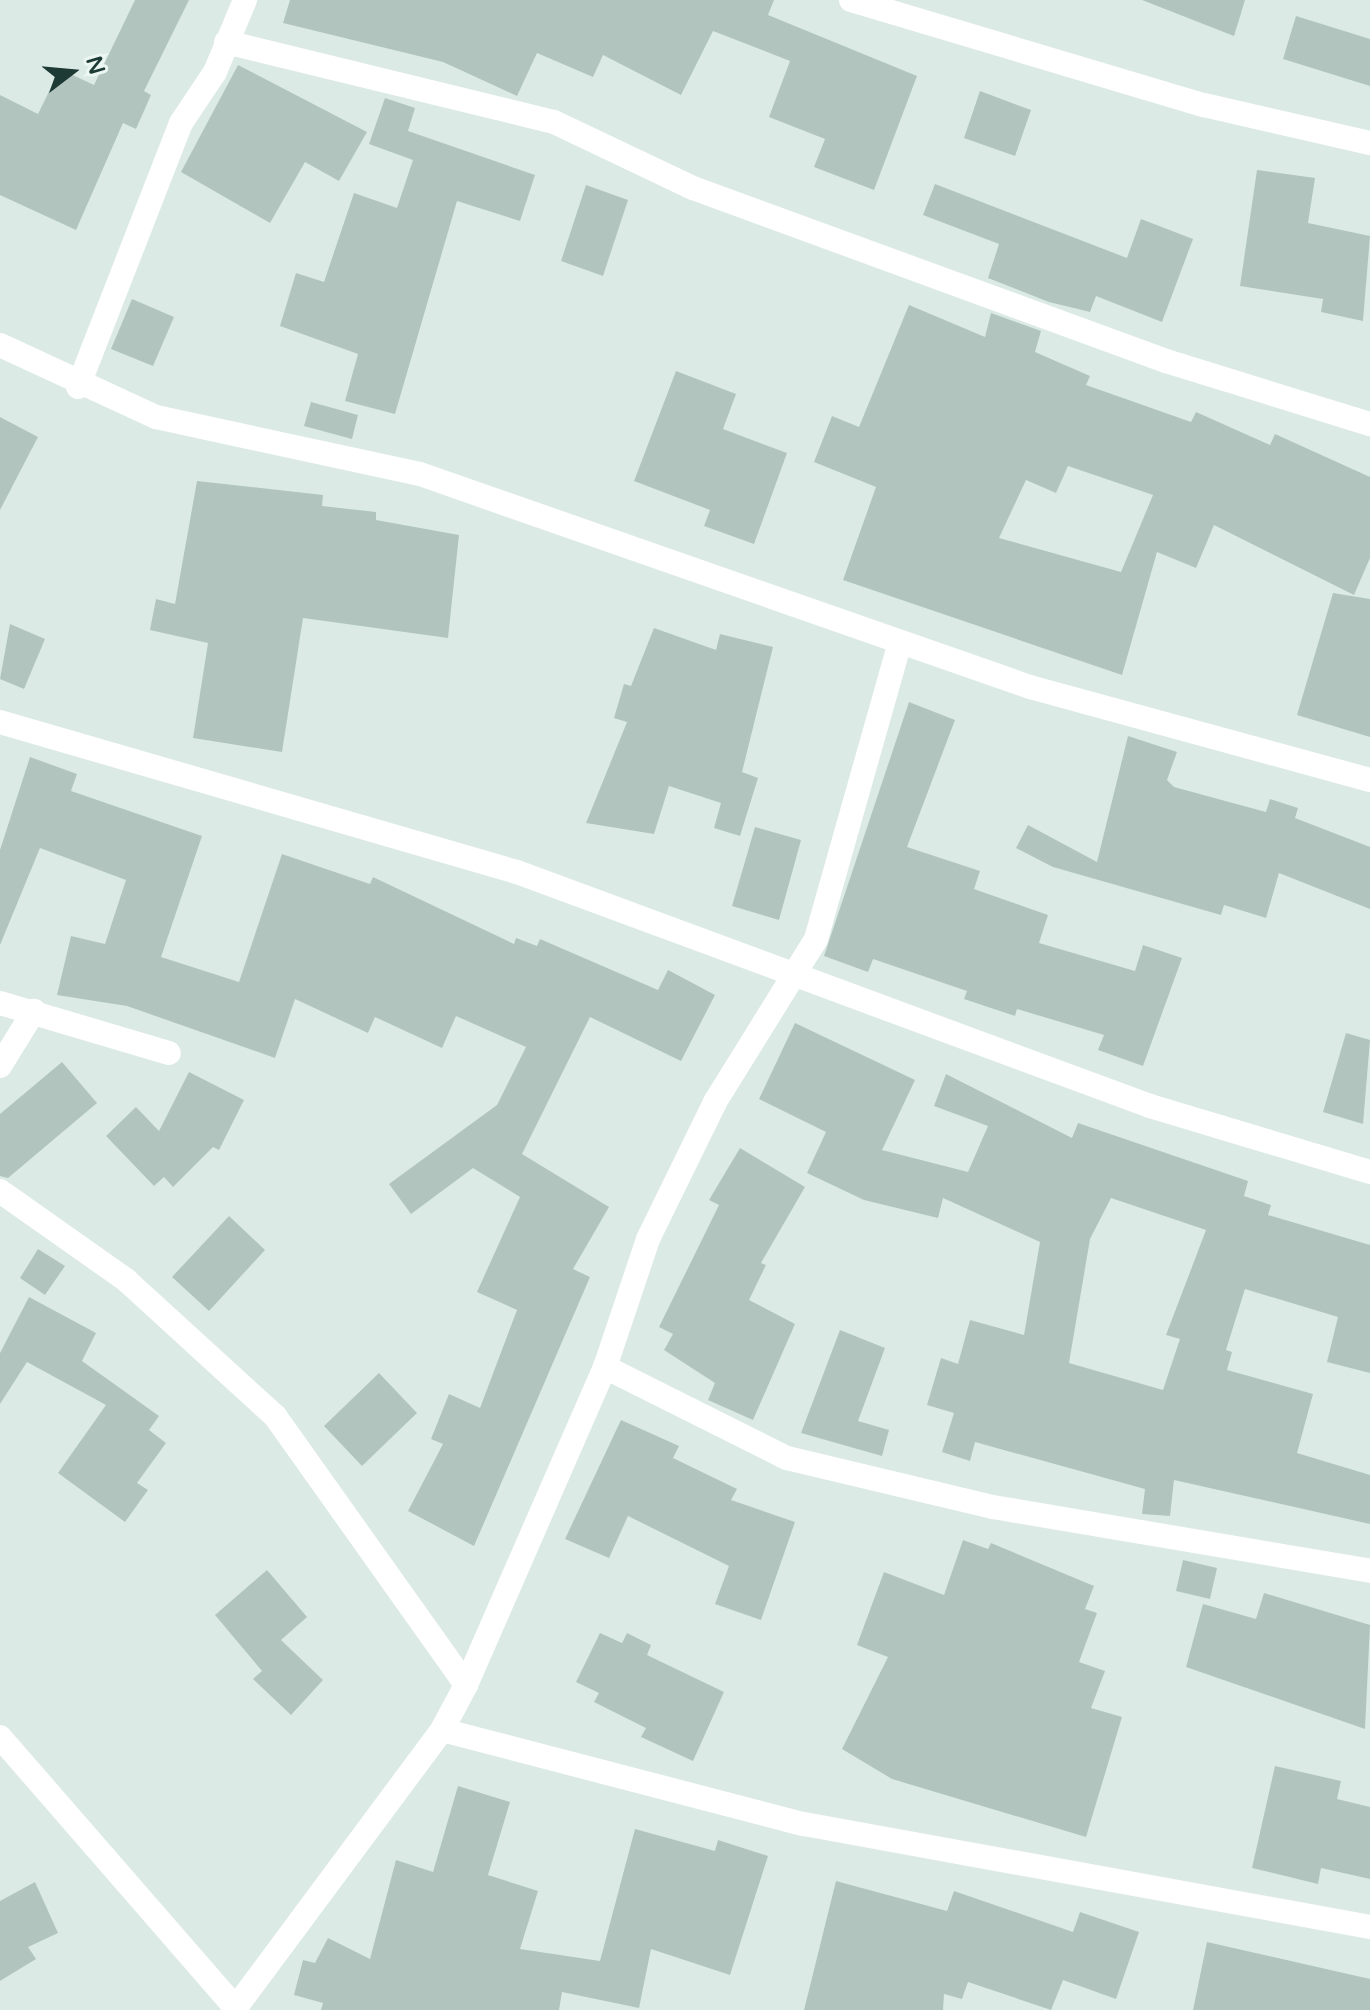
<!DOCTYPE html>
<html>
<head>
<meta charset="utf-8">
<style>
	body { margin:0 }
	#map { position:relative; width:1370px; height:2010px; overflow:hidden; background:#dceae5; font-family:"Varela Round",sans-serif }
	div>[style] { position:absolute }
	.building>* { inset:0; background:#b1c5be }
	.minor>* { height:24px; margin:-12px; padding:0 12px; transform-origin:12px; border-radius:12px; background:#fff }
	span { translate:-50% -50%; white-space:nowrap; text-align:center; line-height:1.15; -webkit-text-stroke:6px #ecf7f3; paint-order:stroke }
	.north { position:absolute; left:32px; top:32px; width:80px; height:80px; -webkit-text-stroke:6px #ecf7f3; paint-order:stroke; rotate:74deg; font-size:22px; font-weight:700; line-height:32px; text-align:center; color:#1d3a35 }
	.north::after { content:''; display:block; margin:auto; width:28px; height:36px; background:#1d3a35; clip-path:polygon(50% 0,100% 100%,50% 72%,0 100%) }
</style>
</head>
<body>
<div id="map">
	<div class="building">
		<i style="clip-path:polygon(135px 0,189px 0,144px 91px,151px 95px,136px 129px,123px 123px,76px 230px,0 195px,0 95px,38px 114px,60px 69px,94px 85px)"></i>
		<i style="clip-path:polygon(290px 0,774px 0,768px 15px,917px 76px,874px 190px,814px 167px,825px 139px,769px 117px,790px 61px,713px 31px,681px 95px,603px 55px,593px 77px,537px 53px,517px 96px,443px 62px,283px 23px)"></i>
		<i style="clip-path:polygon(1142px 0,1245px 0,1234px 36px)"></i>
		<i style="clip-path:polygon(1296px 16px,1370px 39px,1370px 86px,1283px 59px)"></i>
		<i style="clip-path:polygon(238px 65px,367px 132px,339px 181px,305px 162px,270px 223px,181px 172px)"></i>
		<i style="clip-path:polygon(980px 91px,1031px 110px,1015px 156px,964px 138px)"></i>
		<i style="clip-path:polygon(385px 98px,415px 108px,408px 131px,535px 175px,520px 221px,457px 201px,395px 414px,345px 401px,358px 354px,280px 326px,296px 273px,324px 282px,354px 193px,397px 208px,413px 160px,369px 144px)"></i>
		<i style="clip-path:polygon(1257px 170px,1315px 178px,1308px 223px,1370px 236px,1363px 321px,1321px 312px,1323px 299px,1240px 286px)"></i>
		<i style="clip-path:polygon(935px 184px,1127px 258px,1141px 219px,1193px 239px,1162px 322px,1096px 296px,1090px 312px,1049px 302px,988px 278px,999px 244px,923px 215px)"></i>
		<i style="clip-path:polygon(586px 185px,628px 200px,603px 276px,561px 261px)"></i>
		<i style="clip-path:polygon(132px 299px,174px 317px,153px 366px,111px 349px)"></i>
		<i style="clip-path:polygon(evenodd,909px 305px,985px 337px,991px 313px,1041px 331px,1035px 352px,1090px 376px,1086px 385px,1191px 422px,1196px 412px,1270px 445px,1275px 434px,1370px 477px,1370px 558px,1354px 595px,1214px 525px,1196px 568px,1157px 552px,1122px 675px,843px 580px,876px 487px,814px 462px,832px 416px,859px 427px,909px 305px,1068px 466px,1153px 495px,1121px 572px,999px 538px,1026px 480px,1056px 493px,1068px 466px)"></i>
		<i style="clip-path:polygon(676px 371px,736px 394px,723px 429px,787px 453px,754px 544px,704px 526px,710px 510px,634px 481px)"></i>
		<i style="clip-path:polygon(311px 402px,358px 415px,352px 439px,304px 426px)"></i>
		<i style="clip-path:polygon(0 417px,38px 437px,0 510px)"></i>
		<i style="clip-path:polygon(197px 481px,323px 495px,322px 506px,376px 512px,376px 520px,459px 535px,448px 638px,303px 618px,282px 752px,193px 738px,208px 643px,150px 630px,156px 599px,175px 604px)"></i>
		<i style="clip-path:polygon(1333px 593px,1370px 599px,1370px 737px,1297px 715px)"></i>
		<i style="clip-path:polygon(10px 624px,45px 639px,24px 689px,0 679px)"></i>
		<i style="clip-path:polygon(654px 628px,716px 650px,720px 634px,773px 647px,742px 772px,758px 778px,740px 836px,714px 828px,721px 803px,669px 786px,654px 834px,586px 823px,627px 722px,614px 718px,624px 684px,631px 686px)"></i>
		<i style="clip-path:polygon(909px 702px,955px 720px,907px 847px,980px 871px,974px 889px,1048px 915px,1039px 943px,1135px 971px,1143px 945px,1182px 958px,1143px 1066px,1098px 1050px,1104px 1035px,1017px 1009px,1015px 1016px,964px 999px,967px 991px,873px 959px,868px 972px,824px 956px)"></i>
		<i style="clip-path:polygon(1128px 736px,1177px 752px,1167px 780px,1174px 787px,1266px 812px,1270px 799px,1298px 808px,1295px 818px,1370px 847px,1370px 909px,1279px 873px,1266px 918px,1224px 905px,1221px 915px,1053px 867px,1016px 848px,1028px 825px,1097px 862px)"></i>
		<i style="clip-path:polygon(30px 757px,77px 774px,71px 791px,202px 836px,161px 957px,239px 982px,282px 854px,370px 884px,373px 877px,514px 944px,516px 938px,537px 946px,540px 939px,658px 990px,668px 970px,715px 995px,681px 1061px,590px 1017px,522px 1154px,609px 1207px,573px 1269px,590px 1277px,474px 1546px,408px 1511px,443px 1444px,431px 1439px,449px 1394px,480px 1408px,517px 1310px,477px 1292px,520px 1197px,473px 1168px,411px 1214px,389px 1184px,497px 1105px,526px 1047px,456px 1016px,442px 1048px,375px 1017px,368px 1033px,295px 999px,275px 1058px,127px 1006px,57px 995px,71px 936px,105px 944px,126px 880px,40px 848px,0 945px,0 850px)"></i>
		<i style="clip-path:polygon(755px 827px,801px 840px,779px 920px,732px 906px)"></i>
		<i style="clip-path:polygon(evenodd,795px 1023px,915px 1080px,882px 1150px,968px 1172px,988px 1126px,934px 1106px,946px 1074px,1072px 1138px,1078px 1123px,1248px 1181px,1244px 1196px,1271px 1205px,1268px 1215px,1370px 1245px,1370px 1373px,1327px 1362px,1338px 1317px,1245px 1289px,1226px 1350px,1232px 1352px,1227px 1370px,1313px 1394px,1297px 1453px,1370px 1475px,1370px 1524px,1174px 1480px,1170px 1516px,1142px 1514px,1145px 1489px,975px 1442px,970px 1461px,942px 1452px,954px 1413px,927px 1405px,941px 1358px,958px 1364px,970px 1320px,1024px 1335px,1040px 1242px,943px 1198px,938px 1218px,864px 1200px,807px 1173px,826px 1132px,759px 1099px,795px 1023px,1111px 1198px,1206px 1230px,1166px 1335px,1180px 1339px,1163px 1390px,1069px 1363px,1090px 1239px,1111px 1198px)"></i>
		<i style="clip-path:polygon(1346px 1033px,1370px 1040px,1363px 1124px,1323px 1112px)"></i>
		<i style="clip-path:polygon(62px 1062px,97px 1103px,8px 1178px,0 1176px,0 1114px)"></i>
		<i style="clip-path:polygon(189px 1072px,244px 1100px,219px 1150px,213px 1147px,173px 1187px,164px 1177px,154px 1186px,106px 1136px,136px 1107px,159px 1131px)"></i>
		<i style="clip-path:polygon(740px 1148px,805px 1187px,761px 1263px,766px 1265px,749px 1300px,795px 1324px,753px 1420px,708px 1400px,715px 1383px,664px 1350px,673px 1334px,659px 1327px,719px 1205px,709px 1200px)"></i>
		<i style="clip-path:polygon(229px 1216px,265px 1250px,209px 1311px,172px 1277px)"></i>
		<i style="clip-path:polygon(38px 1249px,65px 1266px,45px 1295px,20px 1278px)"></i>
		<i style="clip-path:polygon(29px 1297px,96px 1333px,82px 1361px,159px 1416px,149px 1430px,166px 1443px,137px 1483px,148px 1490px,125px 1522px,58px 1473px,106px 1405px,27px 1362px,0 1404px,0 1353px)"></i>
		<i style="clip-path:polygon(840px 1330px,885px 1348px,858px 1421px,889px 1430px,882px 1456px,801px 1433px)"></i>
		<i style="clip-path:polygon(379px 1373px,417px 1413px,362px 1466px,324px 1426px)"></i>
		<i style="clip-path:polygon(621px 1420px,679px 1446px,673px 1458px,737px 1489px,731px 1500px,795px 1522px,761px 1620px,715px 1604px,729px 1566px,628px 1516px,609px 1558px,565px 1539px)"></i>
		<i style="clip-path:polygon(963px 1540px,988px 1549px,991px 1543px,1094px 1586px,1085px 1609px,1097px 1613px,1079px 1662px,1105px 1671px,1091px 1708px,1122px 1717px,1086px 1837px,892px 1779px,842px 1749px,888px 1657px,857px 1645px,884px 1572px,944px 1595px)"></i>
		<i style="clip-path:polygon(1183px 1560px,1217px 1568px,1210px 1599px,1176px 1591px)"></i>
		<i style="clip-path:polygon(267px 1570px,307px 1617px,281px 1640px,323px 1680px,291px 1715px,253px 1679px,262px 1671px,215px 1615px)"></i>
		<i style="clip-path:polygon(1264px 1593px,1370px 1625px,1365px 1729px,1186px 1667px,1203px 1604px,1256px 1619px)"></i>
		<i style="clip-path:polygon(600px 1633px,622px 1643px,627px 1633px,651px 1645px,647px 1655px,724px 1692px,693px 1761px,641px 1737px,646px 1728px,594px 1702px,599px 1693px,576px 1682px)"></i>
		<i style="clip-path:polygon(1275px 1766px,1341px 1781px,1337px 1799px,1370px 1807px,1370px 1879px,1321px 1868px,1318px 1884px,1252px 1868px)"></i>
		<i style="clip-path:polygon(458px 1786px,510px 1802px,488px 1875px,538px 1891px,520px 1949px,600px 1961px,635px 1829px,715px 1851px,718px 1840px,768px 1856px,730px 1975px,651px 1949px,639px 2008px,562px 1992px,559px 2010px,321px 2010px,323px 2003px,294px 1995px,303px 1960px,315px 1963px,328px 1938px,370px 1959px,396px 1860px,433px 1872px)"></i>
		<i style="clip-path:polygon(836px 1881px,947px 1911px,954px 1891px,1073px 1932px,1080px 1912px,1139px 1932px,1116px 1999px,1063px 1980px,1051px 2010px,968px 1982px,962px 1999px,944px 1994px,943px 2010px,804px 2010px)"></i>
		<i style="clip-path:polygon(35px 1882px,58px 1933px,28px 1947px,36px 1959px,0 1981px,0 1901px)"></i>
		<i style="clip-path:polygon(1207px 1942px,1370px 1979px,1370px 2010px,1193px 2010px)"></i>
	</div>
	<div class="minor">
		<i style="left:851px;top:0;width:368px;rotate:16.6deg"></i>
		<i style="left:1204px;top:105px;width:170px;rotate:12.9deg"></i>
		<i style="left:226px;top:42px;width:338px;rotate:13.7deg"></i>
		<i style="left:554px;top:122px;width:154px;rotate:25.4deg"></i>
		<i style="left:693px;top:188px;width:504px;rotate:20.09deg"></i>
		<i style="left:1166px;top:361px;width:214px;rotate:17.2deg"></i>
		<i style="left:0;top:345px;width:172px;rotate:24.8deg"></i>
		<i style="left:156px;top:417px;width:270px;rotate:12.2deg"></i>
		<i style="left:420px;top:474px;width:646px;rotate:19.25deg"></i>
		<i style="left:1030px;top:687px;width:352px;rotate:15.3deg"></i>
		<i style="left:78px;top:387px;width:283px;rotate:-68.7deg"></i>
		<i style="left:181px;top:123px;width:61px;rotate:-56.3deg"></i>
		<i style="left:215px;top:72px;width:78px;rotate:-67.4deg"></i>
		<i style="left:0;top:722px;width:538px;rotate:16.18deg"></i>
		<i style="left:517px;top:872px;width:675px;rotate:20.29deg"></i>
		<i style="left:1150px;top:1106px;width:230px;rotate:16.7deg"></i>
		<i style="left:0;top:1003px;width:176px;rotate:16.5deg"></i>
		<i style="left:0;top:1066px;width:65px;rotate:-58.3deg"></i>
		<i style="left:0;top:1191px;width:154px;rotate:35.2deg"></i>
		<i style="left:126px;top:1280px;width:202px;rotate:42.4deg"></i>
		<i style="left:275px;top:1416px;width:330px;rotate:54.6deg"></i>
		<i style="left:605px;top:1367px;width:203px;rotate:26.6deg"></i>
		<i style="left:787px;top:1458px;width:212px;rotate:13.4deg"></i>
		<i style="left:993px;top:1507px;width:382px;rotate:9.6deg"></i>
		<i style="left:442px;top:1730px;width:374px;rotate:14.6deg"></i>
		<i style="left:804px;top:1824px;width:575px;rotate:10.31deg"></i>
		<i style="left:0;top:1737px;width:362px;rotate:49deg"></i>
		<i style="left:234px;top:2010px;width:349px;rotate:-53.4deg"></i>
		<i style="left:442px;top:1730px;width:51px;rotate:-61.9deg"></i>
		<i style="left:466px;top:1685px;width:347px;rotate:-66.4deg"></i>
		<i style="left:605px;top:1367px;width:135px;rotate:-71.4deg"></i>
		<i style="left:648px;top:1239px;width:153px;rotate:-63.9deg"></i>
		<i style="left:715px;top:1102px;width:192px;rotate:-58.2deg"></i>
		<i style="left:816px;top:939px;width:309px;rotate:-74.2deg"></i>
	</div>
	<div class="north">N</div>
</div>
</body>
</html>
